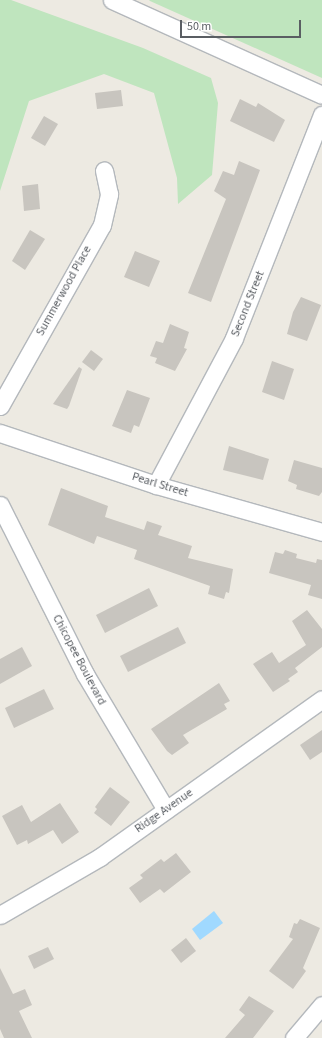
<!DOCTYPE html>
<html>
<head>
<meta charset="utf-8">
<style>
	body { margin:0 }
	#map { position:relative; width:322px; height:1038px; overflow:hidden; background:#edeae2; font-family:"Source Sans 3",sans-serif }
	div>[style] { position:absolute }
	.green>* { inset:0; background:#bfe5be }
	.water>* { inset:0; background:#a0d9ff }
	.building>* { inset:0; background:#c8c5bf }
	.roads { filter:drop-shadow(1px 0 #b4b8bc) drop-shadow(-1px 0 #b4b8bc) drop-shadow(0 1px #b4b8bc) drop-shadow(0 -1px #b4b8bc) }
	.minor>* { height:17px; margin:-8.5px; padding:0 8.5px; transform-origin:8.5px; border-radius:8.5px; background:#fff }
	span { translate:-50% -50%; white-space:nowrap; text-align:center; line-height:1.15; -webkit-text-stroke:3px #fff; paint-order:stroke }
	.street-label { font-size:12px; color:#5a5e63 }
	.scale { position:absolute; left:180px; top:20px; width:121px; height:18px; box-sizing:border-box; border:2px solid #5a5e63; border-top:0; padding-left:5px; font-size:12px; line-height:14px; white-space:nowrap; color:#5a5e63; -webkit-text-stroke:3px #fff; paint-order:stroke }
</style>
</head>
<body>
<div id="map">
	<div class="green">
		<i style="clip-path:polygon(0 0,11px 0,143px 48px,211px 78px,218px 103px,212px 175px,178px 204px,177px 178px,154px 93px,104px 74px,29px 101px,0 191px)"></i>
		<i style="clip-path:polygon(149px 0,322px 0,322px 78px,150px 1px)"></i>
	</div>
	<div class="water">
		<i style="clip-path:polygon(214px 911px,223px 923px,200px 940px,192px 929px)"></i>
	</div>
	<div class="building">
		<i style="clip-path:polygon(121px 90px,123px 106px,97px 109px,95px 93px)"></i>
		<i style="clip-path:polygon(240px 99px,256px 107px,258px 103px,285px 120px,274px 142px,230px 121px)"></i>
		<i style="clip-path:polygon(44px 116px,58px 124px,45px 146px,31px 138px)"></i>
		<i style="clip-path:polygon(239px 161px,260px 170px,211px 302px,188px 293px,226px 199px,214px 191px,223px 171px,234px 175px)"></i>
		<i style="clip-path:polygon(38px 184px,40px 209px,24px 211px,22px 186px)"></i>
		<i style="clip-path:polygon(30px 230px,45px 239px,25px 270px,12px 261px)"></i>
		<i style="clip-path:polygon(135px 251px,160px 261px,149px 287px,124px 277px)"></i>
		<i style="clip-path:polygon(301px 297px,321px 305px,307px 341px,287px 334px,293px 312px)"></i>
		<i style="clip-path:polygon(170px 324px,189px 332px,184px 348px,187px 349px,175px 371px,155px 363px,157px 358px,150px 356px,156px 341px,163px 343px)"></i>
		<i style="clip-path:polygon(91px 350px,103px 359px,94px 371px,82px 362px)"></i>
		<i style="clip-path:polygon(272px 361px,294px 369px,284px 400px,262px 392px)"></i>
		<i style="clip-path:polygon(79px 367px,82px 369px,69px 406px,67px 409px,53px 404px)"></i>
		<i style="clip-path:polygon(127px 390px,150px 398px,139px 427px,134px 425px,131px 433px,112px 426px)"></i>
		<i style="clip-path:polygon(229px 446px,269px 459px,263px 480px,223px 470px)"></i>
		<i style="clip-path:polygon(294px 460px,322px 468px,322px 492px,319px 496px,296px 489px,297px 485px,288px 481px)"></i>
		<i style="clip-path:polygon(61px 488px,108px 506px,105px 517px,144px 530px,147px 521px,162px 526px,158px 535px,192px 546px,188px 558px,233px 569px,229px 593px,226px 592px,224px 599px,208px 594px,210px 586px,134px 559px,137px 550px,97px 536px,94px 544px,48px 525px)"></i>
		<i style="clip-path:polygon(285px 550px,297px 554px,296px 558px,316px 563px,317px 559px,322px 560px,322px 599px,308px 595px,311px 585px,269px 573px,275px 552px,283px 554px)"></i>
		<i style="clip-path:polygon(149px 588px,158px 606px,105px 633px,96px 615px)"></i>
		<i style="clip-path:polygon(307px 610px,322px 629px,322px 647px,295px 668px,298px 672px,288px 679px,290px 681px,273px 692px,253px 664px,272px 652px,279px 663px,306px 645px,292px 621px)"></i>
		<i style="clip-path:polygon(178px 627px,186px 643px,128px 672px,120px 656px)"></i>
		<i style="clip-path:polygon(22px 647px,32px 666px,0 684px,0 659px)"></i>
		<i style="clip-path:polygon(219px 683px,230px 701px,224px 704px,227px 709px,183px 735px,189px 743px,172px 755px,167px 751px,151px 729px)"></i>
		<i style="clip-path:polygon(44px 689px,54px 709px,14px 728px,5px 708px)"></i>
		<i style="clip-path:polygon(322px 730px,322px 752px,310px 760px,300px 745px)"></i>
		<i style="clip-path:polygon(110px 787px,130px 802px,111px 826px,94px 813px,97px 809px,95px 807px)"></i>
		<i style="clip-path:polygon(60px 803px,79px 832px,62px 844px,53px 830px,28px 844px,27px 840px,17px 845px,2px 816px,22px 805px,31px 822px)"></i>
		<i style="clip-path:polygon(176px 853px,191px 872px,164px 893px,160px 889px,140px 903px,129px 888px,143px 878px,140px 875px,161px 859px,164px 862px)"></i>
		<i style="clip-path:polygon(300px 919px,320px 928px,303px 968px,306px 971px,293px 989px,269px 971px,293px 939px,289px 937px,294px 923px,297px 924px)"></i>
		<i style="clip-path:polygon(186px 938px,196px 951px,181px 963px,171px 950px)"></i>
		<i style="clip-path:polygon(48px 947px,54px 959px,34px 969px,28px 956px)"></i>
		<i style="clip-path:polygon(0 968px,13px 994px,25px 989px,32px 1005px,19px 1011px,32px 1038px,4px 1038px,0 1029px)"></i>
		<i style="clip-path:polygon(249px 996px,274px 1011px,253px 1038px,225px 1038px,245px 1015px,239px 1010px)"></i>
	</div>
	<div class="roads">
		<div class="minor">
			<i style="left:112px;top:0;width:230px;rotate:24.3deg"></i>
			<i style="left:0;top:406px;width:208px;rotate:-60.6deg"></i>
			<i style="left:102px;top:225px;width:32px;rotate:-77deg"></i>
			<i style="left:109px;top:194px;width:24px;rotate:-102deg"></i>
			<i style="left:0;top:433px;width:164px;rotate:18.4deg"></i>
			<i style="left:156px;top:485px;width:173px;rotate:15.8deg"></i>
			<i style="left:156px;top:485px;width:166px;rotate:-62deg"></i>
			<i style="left:234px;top:338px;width:240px;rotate:-68.5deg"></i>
			<i style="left:0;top:505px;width:189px;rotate:63.3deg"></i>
			<i style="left:85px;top:674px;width:158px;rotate:59.2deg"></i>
			<i style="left:0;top:915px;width:116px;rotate:-30.1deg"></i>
			<i style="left:100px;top:857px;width:272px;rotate:-35.4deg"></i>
			<i style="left:294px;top:1038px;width:43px;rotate:-49.7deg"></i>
		</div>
	</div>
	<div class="street-label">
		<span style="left:64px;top:291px;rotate:-61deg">Summerwood Place</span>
		<span style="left:248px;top:304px;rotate:-68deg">Second Street</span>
		<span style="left:160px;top:485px;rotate:17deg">Pearl Street</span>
		<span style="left:79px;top:660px;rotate:62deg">Chicopee Boulevard</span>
		<span style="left:164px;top:811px;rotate:-35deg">Ridge Avenue</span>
	</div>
	<div class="scale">50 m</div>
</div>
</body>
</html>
